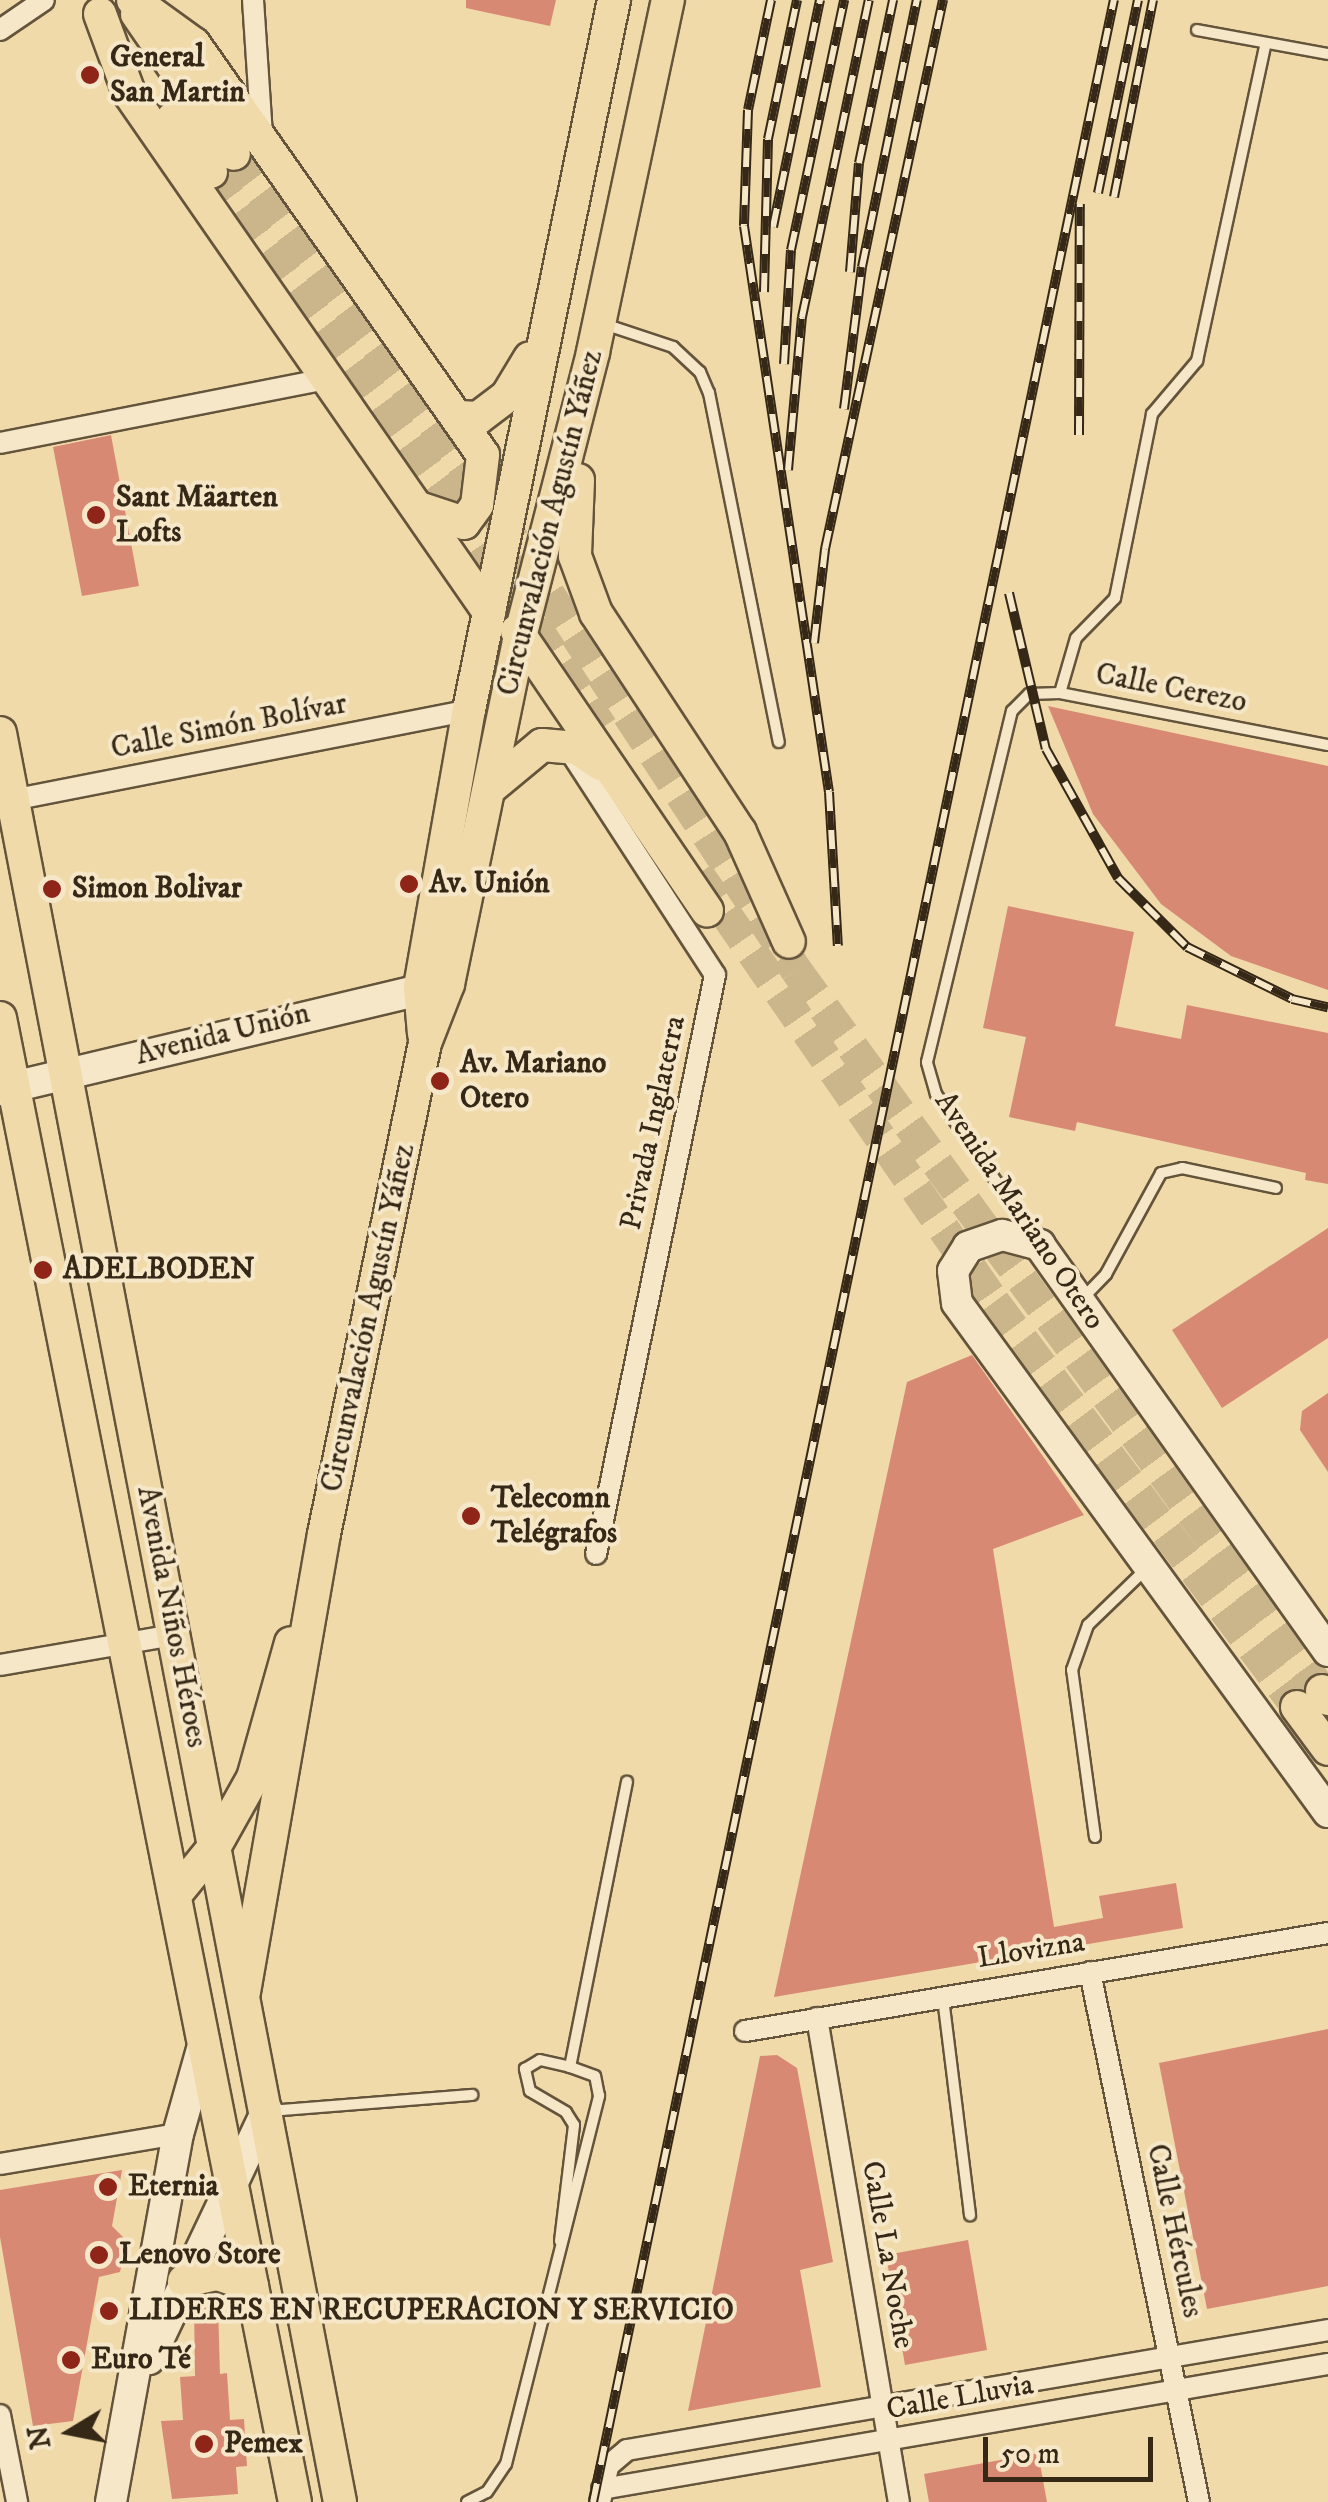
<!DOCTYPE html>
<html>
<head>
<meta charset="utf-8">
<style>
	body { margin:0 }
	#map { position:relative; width:1328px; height:2502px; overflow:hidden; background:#f0daaa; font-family:"IM FELL DW Pica",serif }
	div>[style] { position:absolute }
	.building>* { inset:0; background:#d88974 }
	.primary-tunnel>* { height:32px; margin-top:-16px; transform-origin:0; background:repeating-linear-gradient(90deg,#cbb68c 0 32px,transparent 0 48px) }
	.roads { filter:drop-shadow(2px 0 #64543b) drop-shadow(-2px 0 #64543b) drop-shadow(0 2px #64543b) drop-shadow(0 -2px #64543b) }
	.service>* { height:10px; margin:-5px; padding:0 5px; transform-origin:5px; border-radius:5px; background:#f5e7c8 }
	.minor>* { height:20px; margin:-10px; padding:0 10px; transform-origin:10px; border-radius:10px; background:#f5e7c8 }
	.secondary>* { height:30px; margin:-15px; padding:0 15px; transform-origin:15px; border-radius:15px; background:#f5e7c8 }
	.primary>* { height:32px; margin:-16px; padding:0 16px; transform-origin:16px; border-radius:16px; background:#f0daaa }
	.rail>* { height:10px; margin-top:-5px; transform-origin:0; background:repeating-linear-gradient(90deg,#f5e7c8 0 19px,#352816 0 38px); box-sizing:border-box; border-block:2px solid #352816 }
	.dots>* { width:28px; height:28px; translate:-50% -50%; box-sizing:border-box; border:5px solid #f5e7c8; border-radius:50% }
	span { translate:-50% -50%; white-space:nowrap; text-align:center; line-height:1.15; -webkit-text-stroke:8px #f5e7c8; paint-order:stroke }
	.poi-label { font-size:30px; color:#352816; font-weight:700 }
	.left { translate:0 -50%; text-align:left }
	.street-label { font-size:30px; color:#352816 }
	.north { position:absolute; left:20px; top:2382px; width:100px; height:100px; -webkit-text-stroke:8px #f5e7c8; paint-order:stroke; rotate:260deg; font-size:28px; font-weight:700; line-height:40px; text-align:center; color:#352816 }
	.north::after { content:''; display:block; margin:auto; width:35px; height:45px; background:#352816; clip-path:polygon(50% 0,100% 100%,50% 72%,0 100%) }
	.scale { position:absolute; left:983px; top:2437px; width:170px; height:45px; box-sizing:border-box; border:5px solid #352816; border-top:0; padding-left:12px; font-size:30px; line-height:35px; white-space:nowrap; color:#352816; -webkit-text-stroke:8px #f5e7c8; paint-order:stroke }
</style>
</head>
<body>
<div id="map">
	<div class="building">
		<i style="clip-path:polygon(466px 0,556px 0,550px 26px,466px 8px)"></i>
		<i style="clip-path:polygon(111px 435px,139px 586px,82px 596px,53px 447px)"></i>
		<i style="clip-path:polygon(1048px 706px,1328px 766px,1328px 990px,1231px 956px,1161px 904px,1093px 814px)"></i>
		<i style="clip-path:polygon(1008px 906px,1134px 932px,1115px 1026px,1181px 1039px,1187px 1005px,1328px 1033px,1328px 1184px,1305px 1180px,1306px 1173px,1077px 1122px,1075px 1131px,1009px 1117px,1026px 1037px,983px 1028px)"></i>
		<i style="clip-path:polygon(1328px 1228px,1328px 1338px,1222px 1408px,1172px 1330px)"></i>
		<i style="clip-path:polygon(972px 1355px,1084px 1515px,993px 1549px,1054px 1927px,1103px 1918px,1099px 1896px,1176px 1883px,1183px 1928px,774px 1997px,907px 1382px)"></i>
		<i style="clip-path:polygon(1328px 1393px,1328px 1472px,1300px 1430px,1302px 1411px)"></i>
		<i style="clip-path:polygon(1328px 2029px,1328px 2286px,1207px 2309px,1159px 2063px)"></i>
		<i style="clip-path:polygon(777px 2055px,797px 2068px,833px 2262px,800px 2270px,821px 2387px,688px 2411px,760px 2056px)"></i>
		<i style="clip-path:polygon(122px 2170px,112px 2226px,127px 2241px,120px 2272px,99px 2277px,73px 2421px,33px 2426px,0 2237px,0 2190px)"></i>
		<i style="clip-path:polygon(968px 2240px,987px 2350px,905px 2365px,886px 2255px)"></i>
		<i style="clip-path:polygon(218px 2306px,220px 2374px,227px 2373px,230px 2420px,244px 2419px,247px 2466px,236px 2467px,238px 2494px,172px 2499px,161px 2421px,183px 2420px,180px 2377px,195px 2376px,194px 2307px)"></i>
		<i style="clip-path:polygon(1038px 2453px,1047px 2502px,929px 2502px,924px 2474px)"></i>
	</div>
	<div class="primary-tunnel">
		<i style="left:234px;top:154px;width:398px;rotate:53.6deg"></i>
		<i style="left:470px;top:474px;width:594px;rotate:56.68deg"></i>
		<i style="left:796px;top:970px;width:892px;rotate:53.89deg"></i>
		<i style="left:211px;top:172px;width:413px;rotate:53.8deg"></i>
		<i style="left:455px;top:505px;width:267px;rotate:56.6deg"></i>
		<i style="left:698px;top:874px;width:520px;rotate:55.33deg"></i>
		<i style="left:994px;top:1302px;width:506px;rotate:53.2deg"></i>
	</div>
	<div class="roads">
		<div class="service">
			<i style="left:1197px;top:30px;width:133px;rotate:10.4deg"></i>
			<i style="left:604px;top:324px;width:73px;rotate:18.4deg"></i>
			<i style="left:673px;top:347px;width:37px;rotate:43deg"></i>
			<i style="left:700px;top:372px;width:23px;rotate:67deg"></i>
			<i style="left:709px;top:393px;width:356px;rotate:78.7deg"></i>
			<i style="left:1060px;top:693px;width:57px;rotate:-73.8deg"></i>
			<i style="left:1076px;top:638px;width:56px;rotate:-45.7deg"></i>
			<i style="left:1115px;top:598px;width:188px;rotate:-78.6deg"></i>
			<i style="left:1152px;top:414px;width:70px;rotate:-49.7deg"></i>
			<i style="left:1197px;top:361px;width:325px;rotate:-77.8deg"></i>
			<i style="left:1034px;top:1236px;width:173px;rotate:-124.6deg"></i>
			<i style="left:936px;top:1094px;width:33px;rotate:-106deg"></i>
			<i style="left:927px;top:1062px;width:361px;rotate:-76.4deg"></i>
			<i style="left:1012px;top:711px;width:24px;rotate:-45deg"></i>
			<i style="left:1029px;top:694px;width:31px;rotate:-2deg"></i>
			<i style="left:1060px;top:693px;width:273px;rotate:11deg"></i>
			<i style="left:1084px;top:1297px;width:32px;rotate:-46deg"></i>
			<i style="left:1106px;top:1274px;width:115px;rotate:-61.4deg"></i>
			<i style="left:1161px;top:1173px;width:22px;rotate:-13deg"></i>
			<i style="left:1182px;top:1168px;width:96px;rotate:12deg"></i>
			<i style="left:1095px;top:1837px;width:169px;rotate:-97.8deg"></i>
			<i style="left:1072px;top:1670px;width:48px;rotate:-70.4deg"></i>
			<i style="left:1088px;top:1625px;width:82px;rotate:-44deg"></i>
			<i style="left:943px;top:1998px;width:219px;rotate:82.9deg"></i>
			<i style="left:268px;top:2111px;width:205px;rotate:-4.5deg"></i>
			<i style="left:560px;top:2241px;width:117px;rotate:-83.1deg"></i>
			<i style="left:574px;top:2125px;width:15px;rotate:-122deg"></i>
			<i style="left:566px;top:2112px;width:42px;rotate:-149.7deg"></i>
			<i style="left:530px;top:2091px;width:23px;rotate:-103deg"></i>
			<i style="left:525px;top:2069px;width:17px;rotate:-31deg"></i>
			<i style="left:540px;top:2060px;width:31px;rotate:13deg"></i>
			<i style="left:467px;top:2502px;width:22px;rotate:-27deg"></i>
			<i style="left:487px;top:2492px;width:34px;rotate:-56deg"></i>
			<i style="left:506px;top:2464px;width:380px;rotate:-75.8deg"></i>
			<i style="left:599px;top:2096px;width:20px;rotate:-101deg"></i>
			<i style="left:595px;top:2076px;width:27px;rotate:-160deg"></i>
			<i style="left:570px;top:2067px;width:291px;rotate:-78.7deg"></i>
		</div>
		<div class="minor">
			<i style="left:253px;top:0;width:134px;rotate:86.2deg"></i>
			<i style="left:0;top:30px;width:53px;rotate:-34.3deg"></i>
			<i style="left:0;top:443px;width:332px;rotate:-11.1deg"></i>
			<i style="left:569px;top:750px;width:268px;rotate:57deg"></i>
			<i style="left:715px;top:975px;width:591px;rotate:101.61deg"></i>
			<i style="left:2px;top:802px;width:476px;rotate:-11.1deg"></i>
			<i style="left:0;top:1665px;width:177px;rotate:-9.8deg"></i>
			<i style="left:1090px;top:1972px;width:541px;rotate:78.38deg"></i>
			<i style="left:817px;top:2018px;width:491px;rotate:80.4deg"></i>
			<i style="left:745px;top:2031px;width:591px;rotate:-9.54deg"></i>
			<i style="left:0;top:2164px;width:181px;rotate:-9.6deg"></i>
			<i style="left:0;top:2415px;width:89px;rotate:78.9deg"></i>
			<i style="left:602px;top:2489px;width:737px;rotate:-9.77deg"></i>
			<i style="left:600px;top:2502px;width:37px;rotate:-77deg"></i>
			<i style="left:608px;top:2466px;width:25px;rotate:-40deg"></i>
			<i style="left:627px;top:2450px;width:711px;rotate:-9.71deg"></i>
		</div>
		<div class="secondary">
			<i style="left:0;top:1090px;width:457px;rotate:-13.4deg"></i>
			<i style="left:1328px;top:1651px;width:498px;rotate:-125.4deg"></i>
			<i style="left:1040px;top:1245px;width:39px;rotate:-165deg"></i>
			<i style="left:1002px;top:1235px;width:36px;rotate:161deg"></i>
			<i style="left:968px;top:1247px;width:28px;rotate:122deg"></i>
			<i style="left:953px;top:1271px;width:32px;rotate:83deg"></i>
			<i style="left:957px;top:1303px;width:630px;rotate:53.91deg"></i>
			<i style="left:149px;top:2359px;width:275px;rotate:-64.6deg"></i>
			<i style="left:111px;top:2502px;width:374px;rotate:-79.7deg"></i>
			<i style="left:178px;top:2134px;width:96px;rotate:-74.2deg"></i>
		</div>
		<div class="primary">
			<i style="left:133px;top:0;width:75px;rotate:35.8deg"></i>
			<i style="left:194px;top:44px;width:502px;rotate:54.89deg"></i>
			<i style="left:483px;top:455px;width:50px;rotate:96.8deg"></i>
			<i style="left:477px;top:505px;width:22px;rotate:126deg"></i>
			<i style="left:464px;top:523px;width:47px;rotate:-161.6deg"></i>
			<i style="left:100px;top:14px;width:84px;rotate:69.8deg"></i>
			<i style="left:129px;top:93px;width:632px;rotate:55.25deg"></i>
			<i style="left:137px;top:14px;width:170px;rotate:55.3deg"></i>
			<i style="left:173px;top:118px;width:66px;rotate:54.9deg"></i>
			<i style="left:459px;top:417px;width:19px;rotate:3deg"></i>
			<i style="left:478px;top:418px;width:36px;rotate:-37deg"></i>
			<i style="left:507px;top:396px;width:44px;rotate:-58.8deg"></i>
			<i style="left:578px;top:480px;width:76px;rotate:92.3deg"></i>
			<i style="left:575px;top:556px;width:61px;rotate:69.8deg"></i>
			<i style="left:596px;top:613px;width:262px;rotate:56.7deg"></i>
			<i style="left:740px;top:832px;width:120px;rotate:66deg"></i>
			<i style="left:517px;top:631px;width:338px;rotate:55.8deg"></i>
			<i style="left:0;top:733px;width:1801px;rotate:79.12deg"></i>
			<i style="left:489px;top:789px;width:69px;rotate:-39.7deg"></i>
			<i style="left:542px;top:745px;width:35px;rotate:5deg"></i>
			<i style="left:577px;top:748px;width:29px;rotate:34deg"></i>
			<i style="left:0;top:1018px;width:1513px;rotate:78.76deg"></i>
			<i style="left:424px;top:1034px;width:47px;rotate:-94.9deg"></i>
			<i style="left:420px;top:987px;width:281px;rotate:-80deg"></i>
			<i style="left:469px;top:710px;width:725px;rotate:-78.46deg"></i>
			<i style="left:1322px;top:1691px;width:10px;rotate:53deg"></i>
			<i style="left:1297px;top:1707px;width:52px;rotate:53.6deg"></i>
			<i style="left:175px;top:1895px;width:63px;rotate:-50.8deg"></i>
			<i style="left:215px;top:1846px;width:78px;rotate:-60.8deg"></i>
			<i style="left:253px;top:1778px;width:140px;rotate:-74.3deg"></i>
			<i style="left:244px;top:1992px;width:465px;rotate:-80.1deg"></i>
			<i style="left:324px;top:1534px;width:501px;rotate:-78.38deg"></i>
			<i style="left:425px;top:1043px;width:63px;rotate:-68.7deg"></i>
			<i style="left:448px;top:984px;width:350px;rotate:-78.3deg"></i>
			<i style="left:519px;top:641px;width:298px;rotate:-75.6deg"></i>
			<i style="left:593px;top:352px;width:360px;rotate:-78deg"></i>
			<i style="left:184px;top:2281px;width:35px;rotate:-12deg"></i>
			<i style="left:218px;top:2274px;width:36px;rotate:19deg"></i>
		</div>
	</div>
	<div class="rail">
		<i style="left:771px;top:0;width:112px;rotate:101.8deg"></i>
		<i style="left:748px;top:110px;width:116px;rotate:92deg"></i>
		<i style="left:744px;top:226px;width:572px;rotate:81.46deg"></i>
		<i style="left:829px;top:792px;width:154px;rotate:86.7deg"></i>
		<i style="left:1098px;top:193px;width:197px;rotate:-78.3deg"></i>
		<i style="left:1114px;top:197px;width:201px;rotate:-78.8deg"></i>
		<i style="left:773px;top:227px;width:232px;rotate:-78.3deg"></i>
		<i style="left:850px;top:272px;width:109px;rotate:-85.3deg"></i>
		<i style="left:859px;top:163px;width:167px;rotate:-78.2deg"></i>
		<i style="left:764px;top:292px;width:153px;rotate:-88.5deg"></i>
		<i style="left:768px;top:139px;width:142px;rotate:-78.2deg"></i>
		<i style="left:784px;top:364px;width:114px;rotate:-86.5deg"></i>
		<i style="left:791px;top:250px;width:256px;rotate:-78deg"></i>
		<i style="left:844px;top:409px;width:143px;rotate:-82.8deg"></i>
		<i style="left:862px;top:267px;width:273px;rotate:-78.4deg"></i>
		<i style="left:1079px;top:435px;width:231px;rotate:-89.8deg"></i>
		<i style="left:788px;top:470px;width:154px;rotate:-84.8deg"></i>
		<i style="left:802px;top:317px;width:324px;rotate:-78.1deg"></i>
		<i style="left:1009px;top:593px;width:160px;rotate:76.7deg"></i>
		<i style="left:1046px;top:749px;width:148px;rotate:60.8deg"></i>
		<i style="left:1118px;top:878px;width:98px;rotate:45deg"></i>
		<i style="left:1187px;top:947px;width:117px;rotate:26.3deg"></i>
		<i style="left:1292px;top:999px;width:37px;rotate:13deg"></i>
		<i style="left:814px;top:643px;width:95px;rotate:-83.3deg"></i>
		<i style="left:825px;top:549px;width:562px;rotate:-77.87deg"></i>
		<i style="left:593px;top:2502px;width:2556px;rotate:-78.24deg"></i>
	</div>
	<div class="dots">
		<i style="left:90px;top:75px;background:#8f2418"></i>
		<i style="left:96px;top:515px;background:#8f2418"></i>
		<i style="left:409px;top:884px;background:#8f2418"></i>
		<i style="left:52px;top:889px;background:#8f2418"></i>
		<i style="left:440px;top:1081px;background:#8f2418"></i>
		<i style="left:43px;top:1270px;background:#8f2418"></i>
		<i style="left:471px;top:1516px;background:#8f2418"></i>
		<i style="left:108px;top:2187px;background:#8f2418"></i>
		<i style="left:99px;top:2255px;background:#8f2418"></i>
		<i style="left:109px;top:2311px;background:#8f2418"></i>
		<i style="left:71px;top:2360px;background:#8f2418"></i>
		<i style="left:204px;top:2444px;background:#8f2418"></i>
	</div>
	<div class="poi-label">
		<span class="left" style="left:110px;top:75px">General<br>San Martin</span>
		<span class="left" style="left:116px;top:515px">Sant Mäarten<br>Lofts</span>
		<span class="left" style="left:429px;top:884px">Av. Unión</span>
		<span class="left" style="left:72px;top:889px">Simon Bolivar</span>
		<span class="left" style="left:460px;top:1081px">Av. Mariano<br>Otero</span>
		<span class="left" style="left:63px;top:1270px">ADELBODEN</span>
		<span class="left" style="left:491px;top:1516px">Telecomn<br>Telégrafos</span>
		<span class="left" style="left:128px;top:2187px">Eternia</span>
		<span class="left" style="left:119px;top:2255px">Lenovo Store</span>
		<span class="left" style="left:129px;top:2311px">LIDERES EN RECUPERACION Y SERVICIO</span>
		<span class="left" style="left:91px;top:2360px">Euro Té</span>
		<span class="left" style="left:224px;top:2444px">Pemex</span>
	</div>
	<div class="street-label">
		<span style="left:551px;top:523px;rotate:-76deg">Circunvalación Agustín Yáñez</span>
		<span style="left:1171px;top:689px;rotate:11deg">Calle Cerezo</span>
		<span style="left:229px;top:727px;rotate:-11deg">Calle Simón Bolívar</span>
		<span style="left:223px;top:1035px;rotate:-14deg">Avenida Unión</span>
		<span style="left:654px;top:1123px;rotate:-78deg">Privada Inglaterra</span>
		<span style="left:1019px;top:1211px;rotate:56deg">Avenida Mariano Otero</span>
		<span style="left:369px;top:1318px;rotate:-78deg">Circunvalación Agustín Yáñez</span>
		<span style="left:171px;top:1617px;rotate:79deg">Avenida Niños Héroes</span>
		<span style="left:1031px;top:1951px;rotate:-9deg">Llovizna</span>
		<span style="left:1174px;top:2231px;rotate:78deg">Calle Hércules</span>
		<span style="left:887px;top:2255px;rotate:80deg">Calle La Noche</span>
		<span style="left:960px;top:2398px;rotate:-10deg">Calle Lluvia</span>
	</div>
	<div class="north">N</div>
	<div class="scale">50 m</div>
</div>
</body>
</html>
